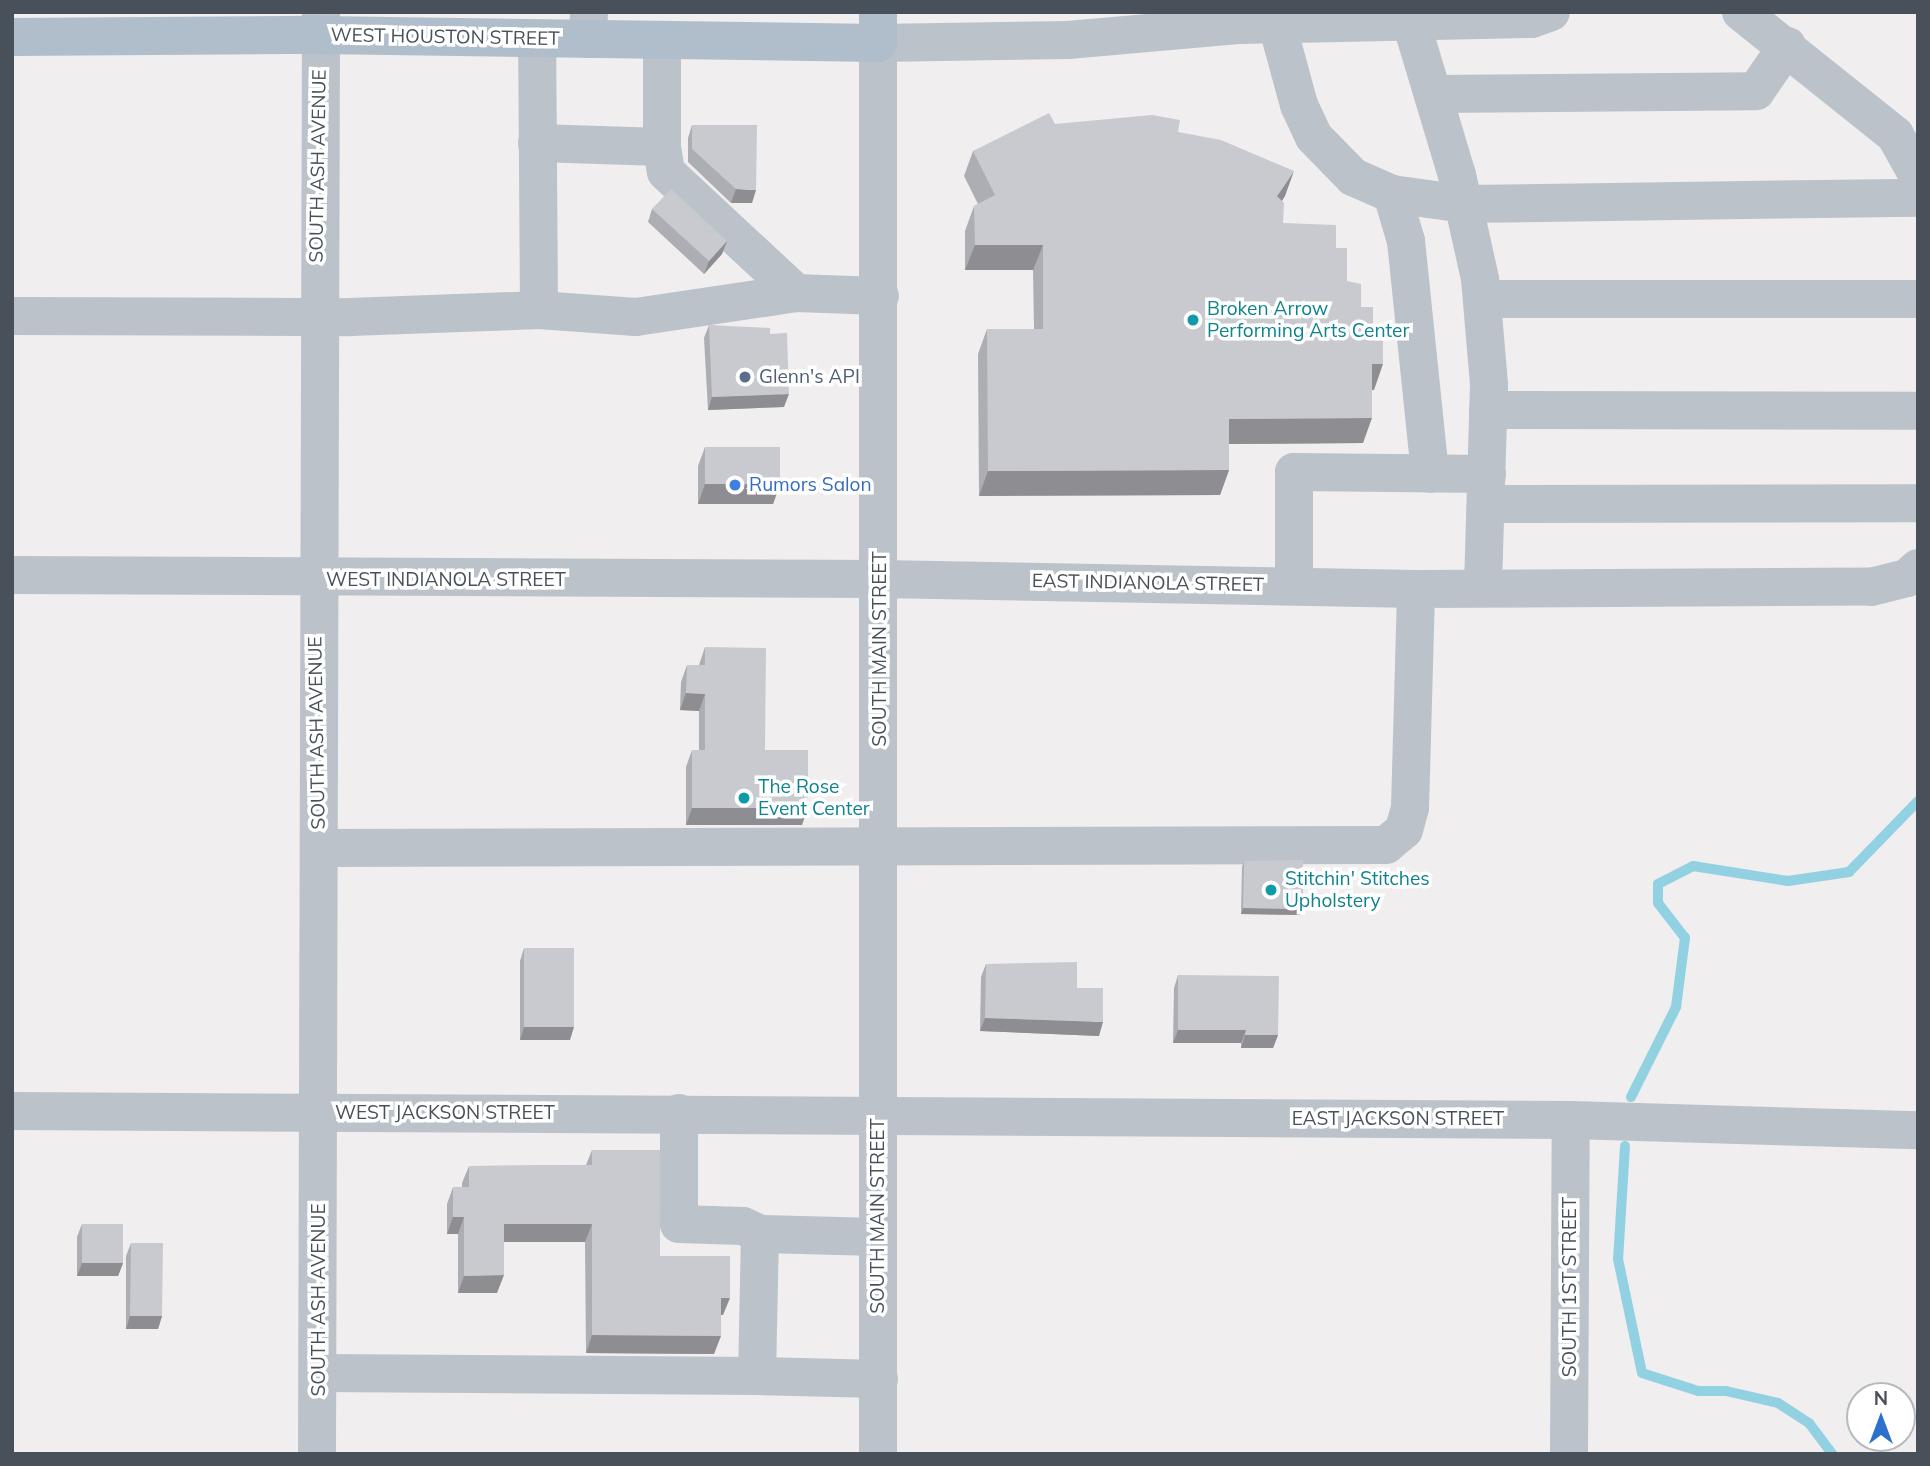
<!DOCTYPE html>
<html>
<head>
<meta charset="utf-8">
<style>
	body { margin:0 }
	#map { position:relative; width:1930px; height:1466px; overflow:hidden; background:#f0eeee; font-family:Mulish,sans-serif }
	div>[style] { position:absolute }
	.stream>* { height:10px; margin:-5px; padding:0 5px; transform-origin:5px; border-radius:5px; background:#92d1e2 }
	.minor>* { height:38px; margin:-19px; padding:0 19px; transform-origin:19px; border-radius:19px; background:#bbc2c9 }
	.major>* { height:38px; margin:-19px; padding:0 19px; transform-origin:19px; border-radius:19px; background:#b0bdca }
	.wall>* { inset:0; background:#adaeb3 }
	.shaded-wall>* { inset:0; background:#8d8d92 }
	.building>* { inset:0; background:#c9cad0 }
	.dots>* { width:19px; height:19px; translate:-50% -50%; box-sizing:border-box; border:4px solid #fff; border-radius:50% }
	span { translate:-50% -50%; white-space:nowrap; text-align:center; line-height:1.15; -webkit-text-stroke:7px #fff; paint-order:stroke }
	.street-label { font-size:19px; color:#485159 }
	.culture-label { font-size:19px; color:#0d838f }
	.left { translate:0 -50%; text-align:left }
	.service-label { font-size:19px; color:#4e5e75 }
	.shop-label { font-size:19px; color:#366cbe }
	.frame { position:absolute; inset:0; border:14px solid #485159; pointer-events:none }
	.north { position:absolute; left:1846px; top:1382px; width:70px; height:70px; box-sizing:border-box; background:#fff; border:2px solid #b6b9bd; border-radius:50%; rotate:0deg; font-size:19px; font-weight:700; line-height:28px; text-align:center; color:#485159 }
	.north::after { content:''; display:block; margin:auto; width:24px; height:32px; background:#2c71cc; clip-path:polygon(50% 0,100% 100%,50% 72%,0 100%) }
</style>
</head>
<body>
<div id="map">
	<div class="stream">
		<i style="left:1631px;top:1097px;width:101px;rotate:-63.4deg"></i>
		<i style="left:1676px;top:1007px;width:70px;rotate:-82.6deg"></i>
		<i style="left:1685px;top:938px;width:44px;rotate:-127.6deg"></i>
		<i style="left:1658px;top:903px;width:19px;rotate:-90deg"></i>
		<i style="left:1658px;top:884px;width:39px;rotate:-27deg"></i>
		<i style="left:1693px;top:866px;width:96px;rotate:9deg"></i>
		<i style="left:1788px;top:881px;width:62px;rotate:-8.4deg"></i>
		<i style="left:1849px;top:872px;width:99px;rotate:-45.8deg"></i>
		<i style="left:1625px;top:1146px;width:113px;rotate:93.5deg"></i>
		<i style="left:1618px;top:1259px;width:116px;rotate:78.1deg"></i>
		<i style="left:1642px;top:1373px;width:59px;rotate:17.8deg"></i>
		<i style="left:1698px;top:1391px;width:28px"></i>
		<i style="left:1726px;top:1391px;width:53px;rotate:13deg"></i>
		<i style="left:1778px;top:1403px;width:37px;rotate:33deg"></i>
		<i style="left:1809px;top:1423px;width:39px;rotate:53deg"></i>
	</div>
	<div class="minor">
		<i style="left:1741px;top:12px;width:197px;rotate:38.6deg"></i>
		<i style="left:1895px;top:135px;width:47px;rotate:60.7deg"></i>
		<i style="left:1411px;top:22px;width:160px;rotate:73.3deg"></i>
		<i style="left:1457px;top:175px;width:107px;rotate:77.5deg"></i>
		<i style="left:1480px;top:279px;width:105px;rotate:85.1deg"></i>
		<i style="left:1489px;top:384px;width:204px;rotate:91.7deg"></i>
		<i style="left:1277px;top:24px;width:84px;rotate:74.8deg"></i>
		<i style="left:1299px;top:105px;width:35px;rotate:65deg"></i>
		<i style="left:1314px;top:137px;width:56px;rotate:45.7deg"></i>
		<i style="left:1353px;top:177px;width:43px;rotate:23.6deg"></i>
		<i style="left:1392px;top:194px;width:73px;rotate:7.9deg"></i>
		<i style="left:1464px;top:204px;width:454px;rotate:-0.8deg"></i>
		<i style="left:588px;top:39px;width:27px;rotate:-88deg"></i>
		<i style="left:1433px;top:94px;width:323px;rotate:-0.5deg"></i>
		<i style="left:1756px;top:91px;width:55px;rotate:-55.4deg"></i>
		<i style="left:537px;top:143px;width:125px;rotate:1.8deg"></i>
		<i style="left:662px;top:147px;width:106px;rotate:-90deg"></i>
		<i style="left:662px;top:147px;width:25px;rotate:81deg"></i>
		<i style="left:666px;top:172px;width:178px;rotate:42.9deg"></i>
		<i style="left:796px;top:293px;width:84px;rotate:2deg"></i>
		<i style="left:1392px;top:194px;width:49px;rotate:73.4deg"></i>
		<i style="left:1406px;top:241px;width:234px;rotate:84.1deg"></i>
		<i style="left:1482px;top:299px;width:436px"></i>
		<i style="left:539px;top:310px;width:97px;rotate:4.1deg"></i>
		<i style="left:636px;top:317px;width:162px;rotate:-8.5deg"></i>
		<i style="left:12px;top:316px;width:338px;rotate:0.2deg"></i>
		<i style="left:350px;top:317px;width:189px;rotate:-2.1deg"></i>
		<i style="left:539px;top:310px;width:271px;rotate:-90.4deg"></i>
		<i style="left:1488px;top:410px;width:430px;rotate:0.1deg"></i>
		<i style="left:1486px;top:504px;width:432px;rotate:-0.1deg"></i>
		<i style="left:12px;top:575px;width:868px;rotate:0.26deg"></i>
		<i style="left:880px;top:579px;width:536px;rotate:1.07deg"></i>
		<i style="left:1416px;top:589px;width:455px;rotate:-0.3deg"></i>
		<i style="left:1871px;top:587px;width:37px;rotate:-14deg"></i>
		<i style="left:1907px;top:578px;width:15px;rotate:-42deg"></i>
		<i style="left:1294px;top:586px;width:114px;rotate:-90deg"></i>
		<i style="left:1294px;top:472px;width:193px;rotate:0.6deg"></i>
		<i style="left:319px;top:848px;width:1067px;rotate:-0.16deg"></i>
		<i style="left:1386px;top:845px;width:23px;rotate:-40deg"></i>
		<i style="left:1404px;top:830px;width:23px;rotate:-75deg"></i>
		<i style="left:1410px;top:808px;width:219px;rotate:-88.4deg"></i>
		<i style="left:12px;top:1111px;width:1559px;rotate:0.33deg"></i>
		<i style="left:1571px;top:1120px;width:347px;rotate:1.7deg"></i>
		<i style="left:679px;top:1113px;width:111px;rotate:90deg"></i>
		<i style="left:679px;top:1224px;width:64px;rotate:1.8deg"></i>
		<i style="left:743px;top:1226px;width:19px;rotate:25deg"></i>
		<i style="left:760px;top:1234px;width:118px;rotate:1.5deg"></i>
		<i style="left:760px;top:1234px;width:142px;rotate:91.2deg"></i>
		<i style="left:757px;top:1376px;width:122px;rotate:1.4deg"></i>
		<i style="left:319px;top:1373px;width:438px;rotate:0.4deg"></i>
		<i style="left:317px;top:1454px;width:1442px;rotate:-89.84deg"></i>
		<i style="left:878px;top:1454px;width:1411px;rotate:-90deg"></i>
		<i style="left:878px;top:43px;width:190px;rotate:-0.9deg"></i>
		<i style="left:1068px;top:40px;width:173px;rotate:-5deg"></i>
		<i style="left:1240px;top:25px;width:292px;rotate:-1.2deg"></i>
		<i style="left:1532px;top:19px;width:20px;rotate:-20deg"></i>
		<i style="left:1569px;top:1454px;width:334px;rotate:-89.7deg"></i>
	</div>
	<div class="major">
		<i style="left:12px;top:37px;width:308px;rotate:-0.4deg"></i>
		<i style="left:320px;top:35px;width:558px;rotate:0.82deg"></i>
		<i style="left:878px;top:43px;width:31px;rotate:-90deg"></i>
	</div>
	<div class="wall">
		<i style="clip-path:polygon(1055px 124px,1178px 132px,1285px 196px,1282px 201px,1283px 223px,1336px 248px,1347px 281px,1361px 307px,1373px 334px,1374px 390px,1372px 390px,1363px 443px,1229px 444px,1229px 470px,1220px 495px,979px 496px,978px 354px,987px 329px,1034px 329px,1033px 270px,965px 270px,965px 231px,974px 206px,978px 204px,964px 176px,973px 151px)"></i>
		<i style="clip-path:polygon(692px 125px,752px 203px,731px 203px,688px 162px,688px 138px)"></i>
		<i style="clip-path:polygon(652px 209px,727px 241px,722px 254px,704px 274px,648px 222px)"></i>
		<i style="clip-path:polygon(709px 325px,770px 334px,784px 407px,708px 410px,704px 338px)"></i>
		<i style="clip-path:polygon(705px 447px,780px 484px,773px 504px,698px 504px,698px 466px)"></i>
		<i style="clip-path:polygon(705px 647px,765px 750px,802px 825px,686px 825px,686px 767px,692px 750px,699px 750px,699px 711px,680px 710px,681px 682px,687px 665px,699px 665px)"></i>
		<i style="clip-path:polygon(1244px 861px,1303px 909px,1300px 915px,1241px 914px,1242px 867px)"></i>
		<i style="clip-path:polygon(524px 948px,570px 1040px,520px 1040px,520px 961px)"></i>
		<i style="clip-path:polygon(986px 964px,1077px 988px,1099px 1036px,980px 1031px,981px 977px)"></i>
		<i style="clip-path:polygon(1178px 975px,1278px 1035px,1273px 1048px,1241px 1048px,1241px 1043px,1173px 1043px,1174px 988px)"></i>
		<i style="clip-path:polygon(592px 1150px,660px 1256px,723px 1315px,721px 1315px,714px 1354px,586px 1353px,585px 1242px,504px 1242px,497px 1293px,458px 1293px,458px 1234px,447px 1234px,447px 1204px,453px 1187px,462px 1187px,462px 1183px,469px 1166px,586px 1165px)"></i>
		<i style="clip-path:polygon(82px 1224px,123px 1263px,118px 1276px,77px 1276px,77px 1237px)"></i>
		<i style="clip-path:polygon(131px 1243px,162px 1316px,158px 1329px,126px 1329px,126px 1256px)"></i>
	</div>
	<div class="shaded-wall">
		<i style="clip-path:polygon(1294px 171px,1285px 196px,1268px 221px,1277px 196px)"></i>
		<i style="clip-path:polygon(736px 189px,756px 190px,752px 203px,731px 203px)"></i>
		<i style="clip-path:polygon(727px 241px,722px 254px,704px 274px,709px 261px)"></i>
		<i style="clip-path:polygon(975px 245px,1043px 245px,1033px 270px,965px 270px)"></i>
		<i style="clip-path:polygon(1372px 364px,1383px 364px,1374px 390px,1362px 390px)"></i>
		<i style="clip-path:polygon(789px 394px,784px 407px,708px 410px,712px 397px)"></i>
		<i style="clip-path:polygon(1372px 418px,1363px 443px,1220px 444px,1229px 419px)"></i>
		<i style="clip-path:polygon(1229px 470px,1220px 495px,979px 496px,988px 471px)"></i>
		<i style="clip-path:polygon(705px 484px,780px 484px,773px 504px,698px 504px)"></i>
		<i style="clip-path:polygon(686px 693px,705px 694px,699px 711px,680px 710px)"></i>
		<i style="clip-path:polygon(692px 808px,808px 808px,802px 825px,686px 825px)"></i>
		<i style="clip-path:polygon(1243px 908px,1303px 909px,1300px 915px,1241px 914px)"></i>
		<i style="clip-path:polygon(985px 1018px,1103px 1022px,1099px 1036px,980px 1031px)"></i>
		<i style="clip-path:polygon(524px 1027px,574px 1027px,570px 1040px,520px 1040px)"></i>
		<i style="clip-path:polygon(1178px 1030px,1246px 1030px,1241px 1043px,1173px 1043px)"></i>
		<i style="clip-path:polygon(1245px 1035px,1278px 1035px,1273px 1048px,1241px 1048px)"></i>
		<i style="clip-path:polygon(453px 1217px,464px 1217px,458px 1234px,447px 1234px)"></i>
		<i style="clip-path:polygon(504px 1224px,592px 1224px,585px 1242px,497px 1242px)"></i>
		<i style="clip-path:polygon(82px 1263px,123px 1263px,118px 1276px,77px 1276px)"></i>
		<i style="clip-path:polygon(504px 1275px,497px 1293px,458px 1293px,464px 1276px)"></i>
		<i style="clip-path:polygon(721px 1298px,730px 1298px,723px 1315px,714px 1315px)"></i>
		<i style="clip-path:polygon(130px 1316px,162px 1316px,158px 1329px,126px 1329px)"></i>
		<i style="clip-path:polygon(592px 1335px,721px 1336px,714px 1354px,586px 1353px)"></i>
	</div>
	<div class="building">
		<i style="clip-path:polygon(1049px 113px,1055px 124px,1152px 115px,1180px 120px,1178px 132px,1221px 140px,1294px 171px,1277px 196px,1284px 203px,1283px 223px,1336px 225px,1336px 248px,1347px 248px,1347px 281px,1361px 284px,1361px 307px,1373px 307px,1373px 334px,1383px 334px,1383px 364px,1372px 364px,1372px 418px,1229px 419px,1229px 470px,988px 471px,987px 329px,1043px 329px,1043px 245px,975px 245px,974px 206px,995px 195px,973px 151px)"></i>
		<i style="clip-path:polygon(692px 125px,757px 125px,756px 190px,736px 189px,692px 149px)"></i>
		<i style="clip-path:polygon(671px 189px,727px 241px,709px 261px,652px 209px)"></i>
		<i style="clip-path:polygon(709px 325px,770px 328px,770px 334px,787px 333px,789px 394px,712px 397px)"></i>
		<i style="clip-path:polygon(705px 447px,780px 447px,780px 484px,705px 484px)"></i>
		<i style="clip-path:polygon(705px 647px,766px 648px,765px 750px,808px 750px,808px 808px,692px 808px,692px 750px,705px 750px,705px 694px,686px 693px,687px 665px,705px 665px)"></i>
		<i style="clip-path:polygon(1303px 860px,1303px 909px,1243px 908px,1244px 861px)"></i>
		<i style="clip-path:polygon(524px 948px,574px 948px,574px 1027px,524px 1027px)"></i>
		<i style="clip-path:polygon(1077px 962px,1077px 988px,1103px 988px,1103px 1022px,985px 1018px,986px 964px)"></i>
		<i style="clip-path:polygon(1178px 975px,1279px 976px,1278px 1035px,1245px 1035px,1246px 1030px,1178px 1030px)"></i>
		<i style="clip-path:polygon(592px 1150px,660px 1150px,660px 1256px,730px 1256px,730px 1298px,721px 1298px,721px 1336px,592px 1335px,592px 1224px,504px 1224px,504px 1275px,464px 1276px,464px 1217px,453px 1217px,453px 1187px,469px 1187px,469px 1166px,592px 1165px)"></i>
		<i style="clip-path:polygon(82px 1224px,123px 1224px,123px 1263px,82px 1263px)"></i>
		<i style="clip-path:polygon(131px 1243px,163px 1243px,162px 1316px,130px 1316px)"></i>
	</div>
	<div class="dots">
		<i style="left:1193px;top:320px;background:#0f9aa8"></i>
		<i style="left:745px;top:377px;background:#5c6f8a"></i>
		<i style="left:735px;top:485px;background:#3f7fe0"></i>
		<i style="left:744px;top:798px;background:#0f9aa8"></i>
		<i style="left:1271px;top:890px;background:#0f9aa8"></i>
	</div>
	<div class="street-label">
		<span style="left:445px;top:37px;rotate:1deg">WEST HOUSTON STREET</span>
		<span style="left:318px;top:166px;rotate:-89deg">SOUTH ASH AVENUE</span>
		<span style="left:446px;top:580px">WEST INDIANOLA STREET</span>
		<span style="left:1148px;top:583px;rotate:1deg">EAST INDIANOLA STREET</span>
		<span style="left:880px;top:649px;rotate:-90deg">SOUTH MAIN STREET</span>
		<span style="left:317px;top:733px;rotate:-91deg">SOUTH ASH AVENUE</span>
		<span style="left:445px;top:1113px">WEST JACKSON STREET</span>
		<span style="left:1398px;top:1119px">EAST JACKSON STREET</span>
		<span style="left:878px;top:1216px;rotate:-90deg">SOUTH MAIN STREET</span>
		<span style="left:1570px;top:1287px;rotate:-90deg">SOUTH 1ST STREET</span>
		<span style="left:319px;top:1300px;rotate:-90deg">SOUTH ASH AVENUE</span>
	</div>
	<div class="culture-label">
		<span class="left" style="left:1207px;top:320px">Broken Arrow<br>Performing Arts Center</span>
		<span class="left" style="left:758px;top:798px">The Rose<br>Event Center</span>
		<span class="left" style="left:1285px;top:890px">Stitchin' Stitches<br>Upholstery</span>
	</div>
	<div class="service-label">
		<span class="left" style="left:759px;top:377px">Glenn's API</span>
	</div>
	<div class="shop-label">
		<span class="left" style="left:749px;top:485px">Rumors Salon</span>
	</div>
	<div class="frame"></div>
	<div class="north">N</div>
</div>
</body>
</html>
